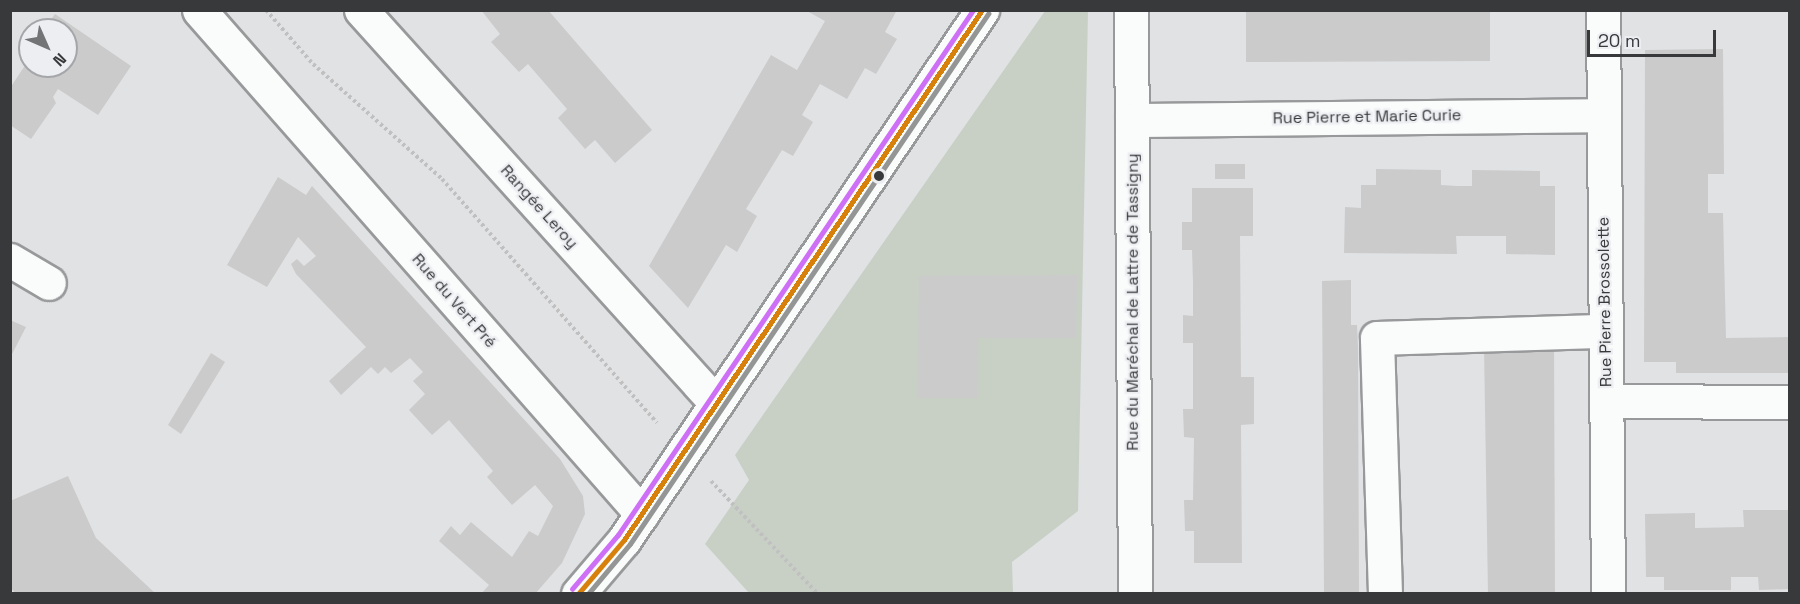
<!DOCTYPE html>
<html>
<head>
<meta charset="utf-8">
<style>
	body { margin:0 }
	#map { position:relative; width:1800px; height:604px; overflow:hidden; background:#e0e2e4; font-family:"Space Grotesk",sans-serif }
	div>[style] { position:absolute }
	.green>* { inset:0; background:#c8d0c6 }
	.building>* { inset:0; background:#cbcbcb }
	.path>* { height:4px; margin-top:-2px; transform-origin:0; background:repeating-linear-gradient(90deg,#c0c0c1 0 3px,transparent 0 6px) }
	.roads { filter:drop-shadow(2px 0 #98999a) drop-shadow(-2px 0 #98999a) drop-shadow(0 2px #98999a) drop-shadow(0 -2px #98999a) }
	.minor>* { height:33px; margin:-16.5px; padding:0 16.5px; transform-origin:16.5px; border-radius:16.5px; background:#fafbfb }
	.bus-1>* { height:4.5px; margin:-2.25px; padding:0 2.25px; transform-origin:2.25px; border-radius:2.25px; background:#d7800c }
	.bus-2>* { height:4.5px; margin:-2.25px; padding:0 2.25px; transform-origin:2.25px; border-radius:2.25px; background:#949595 }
	.bus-3>* { height:4.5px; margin:-2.25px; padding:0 2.25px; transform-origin:2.25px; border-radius:2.25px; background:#ce70f6 }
	.dots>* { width:16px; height:16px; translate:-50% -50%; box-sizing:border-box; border:3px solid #eceef2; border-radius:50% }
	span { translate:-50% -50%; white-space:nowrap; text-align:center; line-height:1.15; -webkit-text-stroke:4.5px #eceef2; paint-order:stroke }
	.street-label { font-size:16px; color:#38393b }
	.frame { position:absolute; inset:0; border:12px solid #38393b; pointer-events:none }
	.north { position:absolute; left:18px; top:18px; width:60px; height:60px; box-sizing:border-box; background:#eceef2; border:2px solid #a4a6a9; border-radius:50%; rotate:135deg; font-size:16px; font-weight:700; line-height:24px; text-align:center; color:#38393b }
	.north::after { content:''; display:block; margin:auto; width:21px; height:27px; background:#737476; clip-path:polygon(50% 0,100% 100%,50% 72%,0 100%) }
	.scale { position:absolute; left:1587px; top:30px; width:129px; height:27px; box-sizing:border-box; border:3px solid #38393b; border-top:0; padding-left:8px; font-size:18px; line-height:21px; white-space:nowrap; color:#38393b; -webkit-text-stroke:4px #eceef2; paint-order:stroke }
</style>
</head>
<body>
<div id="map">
	<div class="green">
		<i style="clip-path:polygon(1045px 11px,1088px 11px,1078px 511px,1012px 562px,1013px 593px,749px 593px,705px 544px,749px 480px,735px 455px)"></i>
	</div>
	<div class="building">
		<i style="clip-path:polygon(481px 10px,548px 10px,652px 130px,615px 163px,595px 140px,585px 149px,558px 118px,567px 109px,528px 64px,519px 72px,491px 42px,500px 34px)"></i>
		<i style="clip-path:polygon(805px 10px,897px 10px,885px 32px,897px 39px,876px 74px,865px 68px,847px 99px,820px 84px,802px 115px,813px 122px,793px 156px,782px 150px,746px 209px,757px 216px,737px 252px,726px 245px,688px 308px,649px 266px,771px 55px,797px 70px,825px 21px)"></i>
		<i style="clip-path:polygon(1246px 10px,1490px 10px,1490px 61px,1246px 62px)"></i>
		<i style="clip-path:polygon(55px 14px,131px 66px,98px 115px,58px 89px,53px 97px,56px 103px,31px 139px,10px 125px,10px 88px,30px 58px,30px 66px,66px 66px,66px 30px,44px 30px)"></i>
		<i style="clip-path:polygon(1723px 49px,1724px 174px,1708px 174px,1708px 213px,1723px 213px,1726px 338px,1790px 337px,1790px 373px,1676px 373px,1676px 362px,1644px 362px,1645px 50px)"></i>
		<i style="clip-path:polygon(1215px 164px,1245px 164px,1245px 179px,1215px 179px)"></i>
		<i style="clip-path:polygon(1376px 169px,1441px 170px,1441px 185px,1457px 186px,1472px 186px,1472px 170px,1540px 171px,1540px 186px,1555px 186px,1555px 255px,1506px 254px,1506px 236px,1456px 236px,1457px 254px,1344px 253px,1345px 207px,1361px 208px,1361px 185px,1376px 185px)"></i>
		<i style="clip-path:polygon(278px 177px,306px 195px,312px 186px,560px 459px,583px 496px,585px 514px,562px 563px,535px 594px,481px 594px,489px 585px,439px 541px,451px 526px,460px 535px,471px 522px,512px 557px,529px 531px,538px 536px,553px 506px,535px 485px,512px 505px,487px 477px,493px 471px,449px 420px,432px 435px,409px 410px,425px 394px,413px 381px,423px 372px,410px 358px,391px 373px,385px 367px,378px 374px,371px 367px,341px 395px,329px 381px,366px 347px,296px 274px,291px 264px,297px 259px,304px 266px,316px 256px,298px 237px,267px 287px,227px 265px)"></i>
		<i style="clip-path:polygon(1192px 188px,1253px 188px,1253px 236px,1240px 236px,1241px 377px,1254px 377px,1254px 424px,1241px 425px,1242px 563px,1194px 563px,1194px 531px,1185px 531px,1184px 500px,1193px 500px,1194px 438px,1184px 437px,1183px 409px,1193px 409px,1193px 343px,1183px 343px,1183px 315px,1193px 316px,1193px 282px,1192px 250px,1182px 250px,1182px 222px,1192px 222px)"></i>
		<i style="clip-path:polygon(1077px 275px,1076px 338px,978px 338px,977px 398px,918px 398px,919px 276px)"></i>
		<i style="clip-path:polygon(1351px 280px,1351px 325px,1357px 325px,1358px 347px,1359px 594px,1324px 594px,1322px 281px)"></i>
		<i style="clip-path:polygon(10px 320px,26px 327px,10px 358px)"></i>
		<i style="clip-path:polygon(1484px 346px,1554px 346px,1555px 594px,1488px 594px)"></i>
		<i style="clip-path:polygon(211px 353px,225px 362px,181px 434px,168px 425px)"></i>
		<i style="clip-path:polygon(68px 476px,96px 538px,156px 594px,16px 594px,10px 587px,10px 501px)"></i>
		<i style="clip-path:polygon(1743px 510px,1790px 510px,1790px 589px,1759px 590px,1758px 577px,1731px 577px,1731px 590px,1664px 590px,1664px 577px,1646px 577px,1645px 514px,1695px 513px,1695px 528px,1744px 527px)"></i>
	</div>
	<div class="path">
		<i style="left:266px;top:10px;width:72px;rotate:49deg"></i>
		<i style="left:313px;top:64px;width:173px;rotate:41.7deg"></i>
		<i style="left:442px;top:179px;width:325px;rotate:48.6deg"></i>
		<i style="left:711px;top:481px;width:156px;rotate:46.6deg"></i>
	</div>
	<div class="roads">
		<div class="minor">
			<i style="left:199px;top:10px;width:671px;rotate:48.69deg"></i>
			<i style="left:361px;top:10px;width:530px;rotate:47.91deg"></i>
			<i style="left:1131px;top:10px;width:584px;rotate:89.61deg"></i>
			<i style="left:1603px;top:10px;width:584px;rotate:89.51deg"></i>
			<i style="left:1132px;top:120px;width:471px;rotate:-0.6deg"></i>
			<i style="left:10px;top:260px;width:45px;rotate:30.5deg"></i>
			<i style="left:1606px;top:401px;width:184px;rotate:0.3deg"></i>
			<i style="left:578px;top:594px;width:71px;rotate:-49.6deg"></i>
			<i style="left:624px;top:540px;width:640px;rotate:-55.96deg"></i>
			<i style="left:1385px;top:594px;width:256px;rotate:-91.8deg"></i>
			<i style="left:1377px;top:338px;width:228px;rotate:-1.8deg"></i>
		</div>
	</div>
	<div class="bus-1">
		<i style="left:578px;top:594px;width:71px;rotate:-49.6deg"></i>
		<i style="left:624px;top:540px;width:640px;rotate:-55.96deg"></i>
	</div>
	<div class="bus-2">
		<i style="left:588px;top:594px;width:65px;rotate:-50deg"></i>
		<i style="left:630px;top:544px;width:640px;rotate:-55.96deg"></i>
	</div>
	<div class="bus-3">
		<i style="left:572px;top:589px;width:71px;rotate:-49.6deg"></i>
		<i style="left:618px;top:535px;width:634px;rotate:-55.93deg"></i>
	</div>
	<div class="dots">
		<i style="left:879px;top:176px;background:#38393b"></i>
	</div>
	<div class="street-label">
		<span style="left:1367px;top:117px;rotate:-1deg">Rue Pierre et Marie Curie</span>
		<span style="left:539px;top:207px;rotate:48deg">Rangée Leroy</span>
		<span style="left:454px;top:301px;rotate:49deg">Rue du Vert Pré</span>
		<span style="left:1133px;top:302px;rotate:-90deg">Rue du Maréchal de Lattre de Tassigny</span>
		<span style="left:1605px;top:302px;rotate:-91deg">Rue Pierre Brossolette</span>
	</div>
	<div class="frame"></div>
	<div class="north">N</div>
	<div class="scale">20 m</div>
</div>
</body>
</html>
